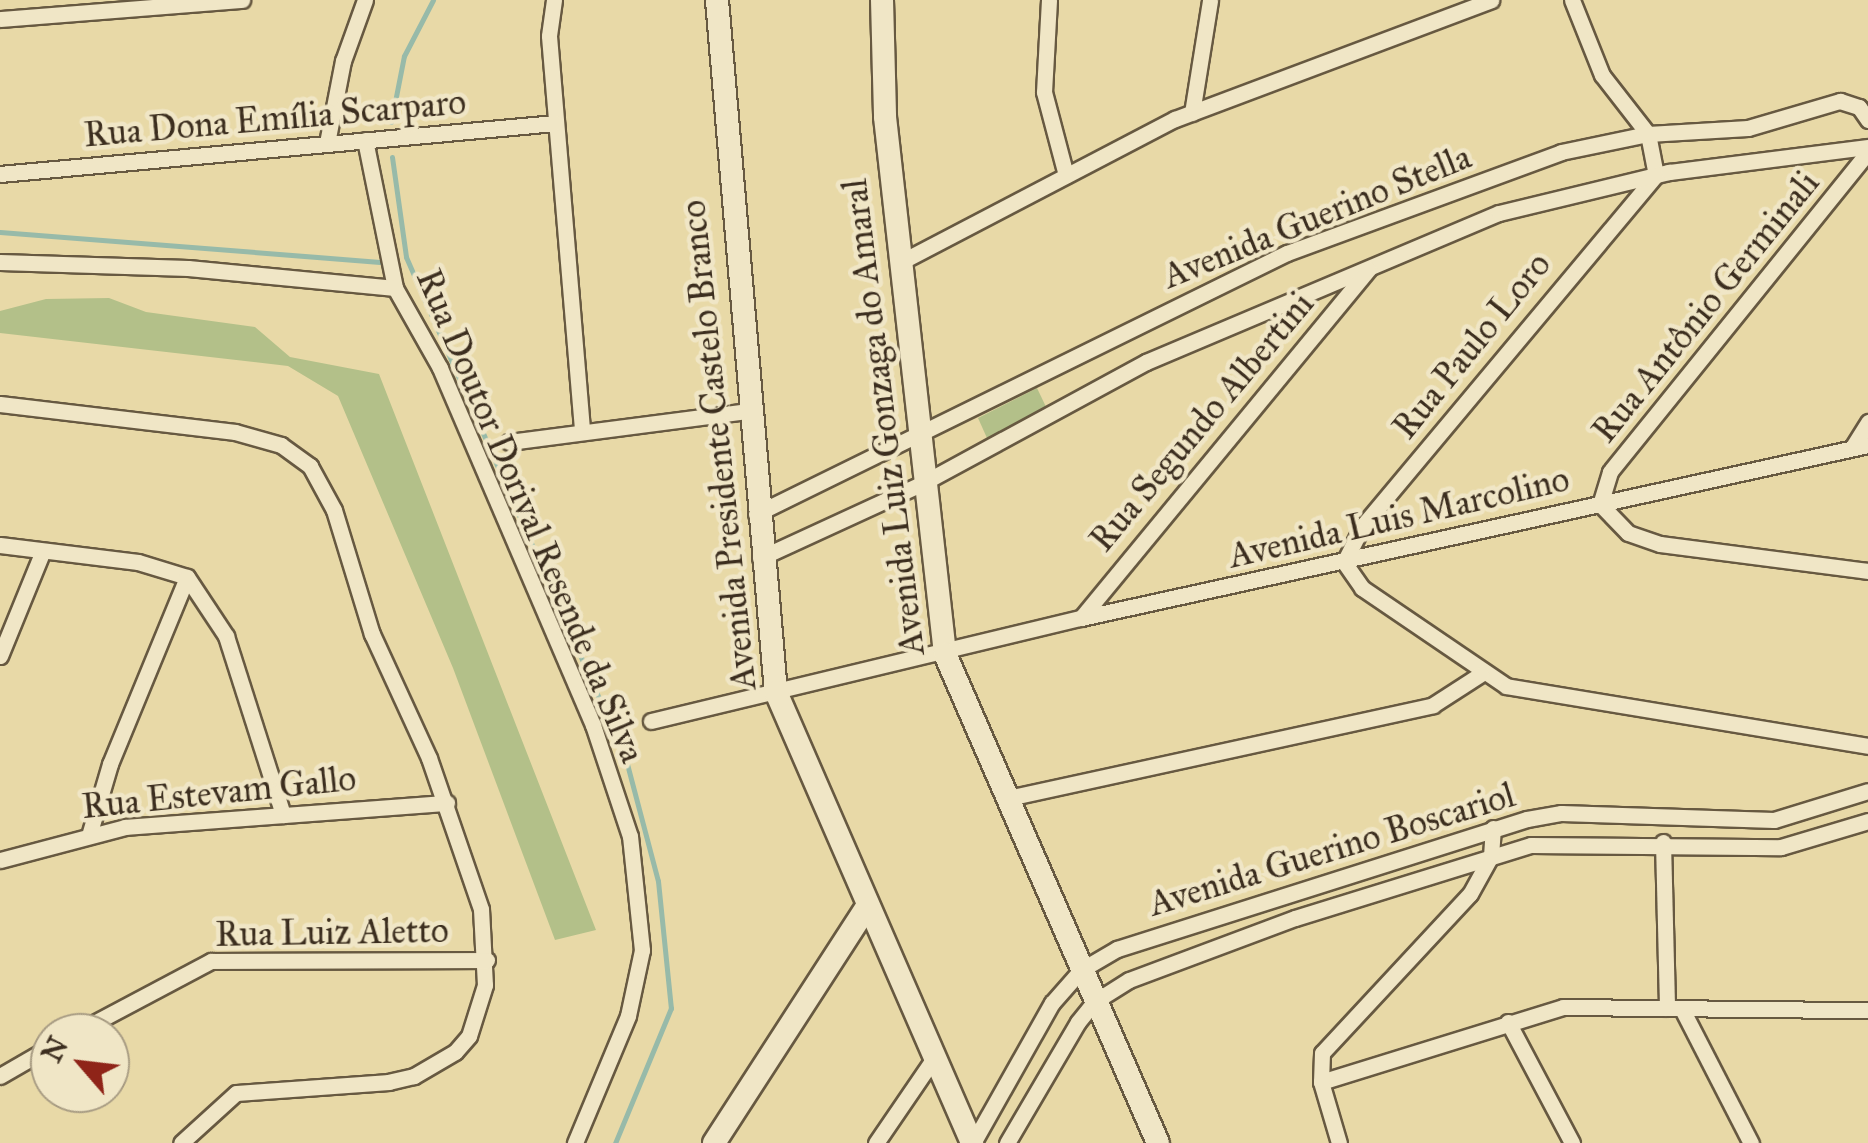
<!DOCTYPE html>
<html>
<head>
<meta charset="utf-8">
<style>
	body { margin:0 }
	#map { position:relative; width:1868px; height:1143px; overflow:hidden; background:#e8d9a7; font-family:"IM FELL Great Primer",serif }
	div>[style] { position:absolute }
	.green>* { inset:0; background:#b3c089 }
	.stream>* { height:5px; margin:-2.5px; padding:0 2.5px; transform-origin:2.5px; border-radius:2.5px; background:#97baa9 }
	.roads { filter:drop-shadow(2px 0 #675941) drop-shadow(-2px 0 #675941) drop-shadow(0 2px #675941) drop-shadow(0 -2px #675941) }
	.street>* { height:15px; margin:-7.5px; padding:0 7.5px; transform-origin:7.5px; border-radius:7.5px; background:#f0e6c6 }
	.secondary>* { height:22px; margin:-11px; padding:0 11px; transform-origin:11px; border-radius:11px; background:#f0e6c6 }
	span { translate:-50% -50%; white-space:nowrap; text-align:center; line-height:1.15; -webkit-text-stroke:9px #f0e6c6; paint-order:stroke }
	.street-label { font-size:35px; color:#3c2e1f }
	.north { position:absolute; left:30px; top:1013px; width:100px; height:100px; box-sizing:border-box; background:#f0e6c6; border:2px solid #a89c83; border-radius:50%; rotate:298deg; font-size:28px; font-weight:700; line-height:40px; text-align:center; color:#3c2e1f }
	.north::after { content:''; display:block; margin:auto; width:35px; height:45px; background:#8f2418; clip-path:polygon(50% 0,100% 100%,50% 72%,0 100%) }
</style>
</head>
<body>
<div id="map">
	<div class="green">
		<i style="clip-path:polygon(109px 298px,146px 312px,255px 327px,290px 357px,379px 374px,596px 930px,555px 940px,453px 668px,338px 396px,288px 366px,0 333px,0 311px,46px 299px)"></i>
		<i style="clip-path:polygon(1037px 388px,1047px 409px,987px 438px,978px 418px)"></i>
	</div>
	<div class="stream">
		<i style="left:391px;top:122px;width:67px;rotate:-78.9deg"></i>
		<i style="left:404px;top:56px;width:63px;rotate:-62.6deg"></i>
		<i style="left:392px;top:157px;width:101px;rotate:82deg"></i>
		<i style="left:406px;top:257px;width:549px;rotate:66.38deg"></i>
		<i style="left:626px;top:760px;width:125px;rotate:75.2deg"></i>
		<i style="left:658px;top:881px;width:128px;rotate:84.2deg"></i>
		<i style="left:671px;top:1008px;width:146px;rotate:112.5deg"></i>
		<i style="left:0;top:232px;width:381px;rotate:4.5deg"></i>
	</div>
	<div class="roads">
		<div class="street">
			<i style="left:554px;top:0;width:36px;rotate:98deg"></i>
			<i style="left:549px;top:36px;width:396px;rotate:85.2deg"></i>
			<i style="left:1049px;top:0;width:92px;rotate:93.1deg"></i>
			<i style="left:1044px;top:92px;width:86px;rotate:75.2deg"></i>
			<i style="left:1572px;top:0;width:81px;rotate:68.2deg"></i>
			<i style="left:1602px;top:75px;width:75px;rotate:52.1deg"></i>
			<i style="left:1648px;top:134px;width:42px;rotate:79deg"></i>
			<i style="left:1656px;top:175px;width:459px;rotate:129.9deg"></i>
			<i style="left:1362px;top:527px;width:39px;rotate:117deg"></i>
			<i style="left:1344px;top:562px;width:32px;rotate:55deg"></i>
			<i style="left:1362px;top:588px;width:174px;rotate:34.2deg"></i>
			<i style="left:1506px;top:686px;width:367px;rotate:9.4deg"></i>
			<i style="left:0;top:19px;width:243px;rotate:-4.5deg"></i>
			<i style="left:1192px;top:113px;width:114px;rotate:-80.9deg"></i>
			<i style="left:365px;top:140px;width:151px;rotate:78.5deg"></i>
			<i style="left:395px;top:288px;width:92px;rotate:60.6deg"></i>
			<i style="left:440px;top:368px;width:388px;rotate:66.8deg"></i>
			<i style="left:593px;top:725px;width:117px;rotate:71.6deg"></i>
			<i style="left:630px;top:836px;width:115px;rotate:84deg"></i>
			<i style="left:642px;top:950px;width:67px;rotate:102deg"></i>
			<i style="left:628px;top:1016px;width:138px;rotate:112.7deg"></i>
			<i style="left:327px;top:143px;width:84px;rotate:-79deg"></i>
			<i style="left:343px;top:61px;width:65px;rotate:-70.2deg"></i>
			<i style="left:1868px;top:152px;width:411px;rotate:128.9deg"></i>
			<i style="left:1610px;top:472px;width:34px;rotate:107deg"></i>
			<i style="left:1600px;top:504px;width:40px;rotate:46deg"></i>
			<i style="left:1628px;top:533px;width:34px;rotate:19deg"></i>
			<i style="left:1660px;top:544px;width:210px;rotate:7.4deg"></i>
			<i style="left:0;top:174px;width:557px;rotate:-5.25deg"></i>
			<i style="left:0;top:262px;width:188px;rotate:1.8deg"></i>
			<i style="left:188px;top:268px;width:208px;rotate:5.5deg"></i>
			<i style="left:901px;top:262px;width:309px;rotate:-27.6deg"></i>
			<i style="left:1175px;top:119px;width:338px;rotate:-20.6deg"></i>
			<i style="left:0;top:404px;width:237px;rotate:6.8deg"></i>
			<i style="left:235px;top:432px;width:48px;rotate:15.8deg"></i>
			<i style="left:281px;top:445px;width:36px;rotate:36deg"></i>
			<i style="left:310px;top:466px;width:50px;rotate:61.4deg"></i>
			<i style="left:334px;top:510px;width:130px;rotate:73deg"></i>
			<i style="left:372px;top:634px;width:136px;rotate:65.3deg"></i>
			<i style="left:429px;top:758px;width:160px;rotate:71deg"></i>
			<i style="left:481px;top:909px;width:76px;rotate:87deg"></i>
			<i style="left:485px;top:985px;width:53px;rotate:107.4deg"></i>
			<i style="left:469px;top:1036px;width:21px;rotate:131deg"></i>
			<i style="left:455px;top:1052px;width:48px;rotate:149.7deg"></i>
			<i style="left:414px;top:1076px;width:26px;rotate:167deg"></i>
			<i style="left:389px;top:1082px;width:153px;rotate:175.9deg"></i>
			<i style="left:236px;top:1093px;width:74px;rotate:137.7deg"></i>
			<i style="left:509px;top:442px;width:240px;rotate:-7.4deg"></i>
			<i style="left:1852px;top:448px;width:31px;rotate:-58deg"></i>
			<i style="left:756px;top:514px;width:592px;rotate:-26.18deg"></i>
			<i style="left:1287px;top:253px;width:292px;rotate:-20.2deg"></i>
			<i style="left:1561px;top:152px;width:89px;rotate:-11.7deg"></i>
			<i style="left:1648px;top:134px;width:100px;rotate:-3.4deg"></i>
			<i style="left:1748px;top:128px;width:96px;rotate:-16.4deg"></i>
			<i style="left:1840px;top:101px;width:20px;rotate:18deg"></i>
			<i style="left:1859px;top:107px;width:16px;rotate:55deg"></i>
			<i style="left:0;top:545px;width:139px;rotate:7deg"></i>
			<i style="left:138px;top:562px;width:51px;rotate:17deg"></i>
			<i style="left:187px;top:577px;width:71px;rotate:56.5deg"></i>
			<i style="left:226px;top:636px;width:188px;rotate:72.3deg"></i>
			<i style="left:760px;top:558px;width:179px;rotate:-24.7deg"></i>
			<i style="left:923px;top:483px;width:254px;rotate:-28.5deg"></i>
			<i style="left:1146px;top:362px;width:383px;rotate:-22.9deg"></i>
			<i style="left:1499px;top:213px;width:175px;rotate:-13.6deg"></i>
			<i style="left:1669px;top:172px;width:201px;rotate:-7.2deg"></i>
			<i style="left:1081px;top:618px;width:452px;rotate:-50.5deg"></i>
			<i style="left:0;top:656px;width:111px;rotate:-67.8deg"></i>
			<i style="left:651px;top:721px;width:442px;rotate:-13.5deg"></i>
			<i style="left:1081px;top:618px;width:806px;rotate:-12.4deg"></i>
			<i style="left:1008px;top:798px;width:435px;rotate:-12.3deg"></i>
			<i style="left:1433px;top:705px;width:57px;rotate:-32.9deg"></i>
			<i style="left:90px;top:832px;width:71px;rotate:-73.6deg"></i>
			<i style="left:110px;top:764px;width:202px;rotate:-67.6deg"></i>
			<i style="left:1663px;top:842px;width:166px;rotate:88.6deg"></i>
			<i style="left:0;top:860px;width:129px;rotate:-14.8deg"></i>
			<i style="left:125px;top:827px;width:323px;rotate:-4.3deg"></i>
			<i style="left:1682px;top:1009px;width:151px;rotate:62.8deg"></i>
			<i style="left:1508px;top:1022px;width:137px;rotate:62.1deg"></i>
			<i style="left:75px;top:1033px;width:154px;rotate:-27.9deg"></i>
			<i style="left:211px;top:961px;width:276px;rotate:-0.2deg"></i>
			<i style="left:0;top:1076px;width:58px;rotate:-30.1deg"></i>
			<i style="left:1321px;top:1082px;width:253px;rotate:-17.2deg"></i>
			<i style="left:1563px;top:1007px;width:305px;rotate:0.6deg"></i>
			<i style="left:876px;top:1143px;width:103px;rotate:-55.7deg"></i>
			<i style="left:973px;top:1143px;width:161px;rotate:-60.6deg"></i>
			<i style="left:1052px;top:1003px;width:44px;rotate:-48.7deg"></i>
			<i style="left:1081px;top:970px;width:42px;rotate:-30.3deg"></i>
			<i style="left:1117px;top:949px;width:430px;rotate:-17.6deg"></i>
			<i style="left:1527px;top:819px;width:35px;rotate:-10deg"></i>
			<i style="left:1561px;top:813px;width:213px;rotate:1.9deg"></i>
			<i style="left:1774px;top:820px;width:98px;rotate:-17.1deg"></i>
			<i style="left:1007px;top:1143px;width:140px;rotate:-59.6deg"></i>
			<i style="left:1078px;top:1022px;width:26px;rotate:-51deg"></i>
			<i style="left:1094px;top:1002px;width:41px;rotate:-32.2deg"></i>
			<i style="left:1129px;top:980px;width:177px;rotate:-20.5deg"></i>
			<i style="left:1295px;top:918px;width:247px;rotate:-17.2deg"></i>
			<i style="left:1531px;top:845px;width:250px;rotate:0.5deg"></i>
			<i style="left:1781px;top:847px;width:91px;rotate:-16.6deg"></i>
			<i style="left:1339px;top:1143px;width:64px;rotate:-106.4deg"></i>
			<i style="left:1321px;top:1082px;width:29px;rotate:-88deg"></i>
			<i style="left:1322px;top:1053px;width:217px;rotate:-47.1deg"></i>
			<i style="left:1470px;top:894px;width:43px;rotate:-61.1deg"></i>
			<i style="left:1491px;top:856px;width:28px;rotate:-86deg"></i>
		</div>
		<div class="secondary">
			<i style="left:717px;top:0;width:695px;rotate:85.13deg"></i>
			<i style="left:776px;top:692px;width:492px;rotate:66.5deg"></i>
			<i style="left:882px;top:0;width:117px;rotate:88.5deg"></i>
			<i style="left:885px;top:117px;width:540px;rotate:83.62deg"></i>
			<i style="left:945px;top:654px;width:533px;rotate:66.46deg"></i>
			<i style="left:714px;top:1143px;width:280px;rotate:-57.1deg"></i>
		</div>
	</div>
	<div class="street-label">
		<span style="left:275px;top:119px;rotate:-5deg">Rua Dona Emília Scarparo</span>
		<span style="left:1317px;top:217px;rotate:-22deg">Avenida Guerino Stella</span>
		<span style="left:1706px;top:307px;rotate:-51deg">Rua Antônio Germinali</span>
		<span style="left:1472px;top:346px;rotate:-51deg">Rua Paulo Loro</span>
		<span style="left:884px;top:417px;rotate:-97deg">Avenida Luiz Gonzaga do Amaral</span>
		<span style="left:1202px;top:422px;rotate:-50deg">Rua Segundo Albertini</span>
		<span style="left:719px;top:445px;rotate:-96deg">Avenida Presidente Castelo Branco</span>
		<span style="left:530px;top:516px;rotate:67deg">Rua Doutor Dorival Resende da Silva</span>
		<span style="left:1399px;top:518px;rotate:-13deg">Avenida Luis Marcolino</span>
		<span style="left:219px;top:793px;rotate:-6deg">Rua Estevam Gallo</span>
		<span style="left:1332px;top:850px;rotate:-17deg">Avenida Guerino Boscariol</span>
		<span style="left:332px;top:933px;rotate:-1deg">Rua Luiz Aletto</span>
	</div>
	<div class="north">N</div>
</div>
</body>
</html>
